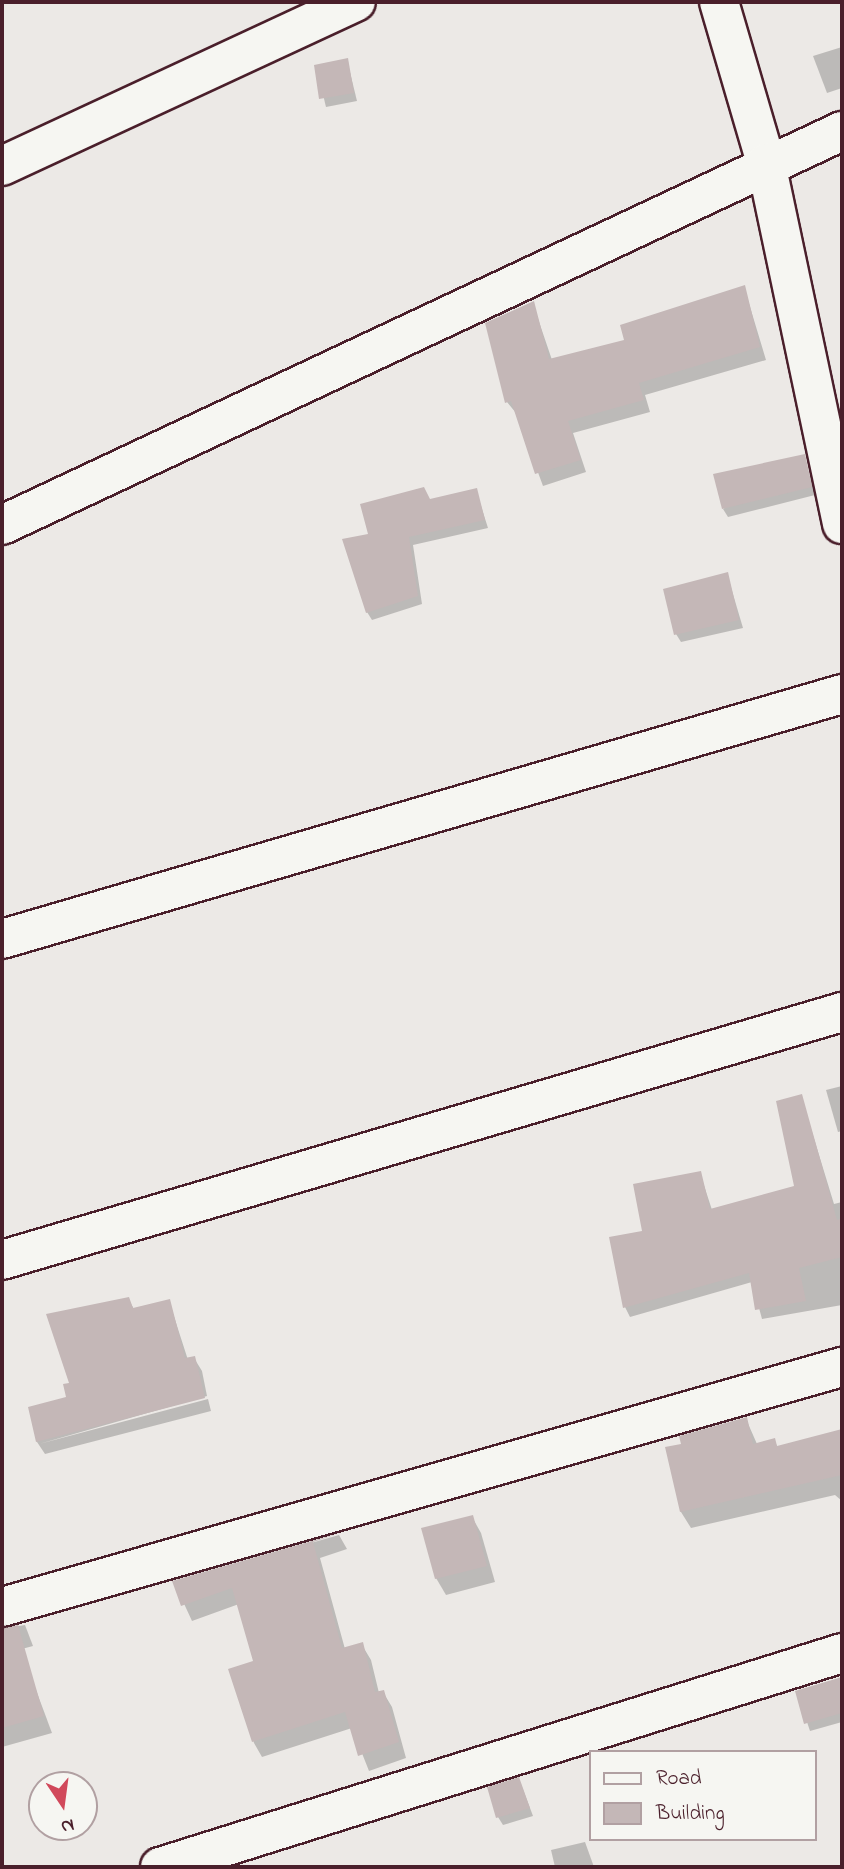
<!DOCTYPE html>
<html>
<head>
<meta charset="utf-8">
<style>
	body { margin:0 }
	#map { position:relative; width:844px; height:1869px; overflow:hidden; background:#ece9e6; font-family:"Indie Flower",sans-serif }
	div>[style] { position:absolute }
	.shadow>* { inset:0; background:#0003 }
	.building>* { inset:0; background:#c4b7b7 }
	.roads { filter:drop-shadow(2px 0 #4a1f2b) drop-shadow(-2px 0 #4a1f2b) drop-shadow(0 2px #4a1f2b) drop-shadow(0 -2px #4a1f2b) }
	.minor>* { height:38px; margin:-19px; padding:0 19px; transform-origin:19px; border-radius:19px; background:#f6f6f2 }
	span { translate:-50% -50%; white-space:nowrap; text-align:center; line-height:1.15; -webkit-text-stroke:5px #f6f6f2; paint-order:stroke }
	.frame { position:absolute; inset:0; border:4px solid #4a1f2b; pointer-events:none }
	.legend { position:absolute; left:589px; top:1750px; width:228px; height:91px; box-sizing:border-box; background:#f6f6f2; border:2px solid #b1a0a2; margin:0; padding:9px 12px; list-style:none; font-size:21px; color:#4a1f2b }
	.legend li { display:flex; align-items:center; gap:14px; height:35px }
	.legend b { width:35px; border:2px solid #b1a0a2 }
	.north { position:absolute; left:28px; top:1771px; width:70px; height:70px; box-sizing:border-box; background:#f6f6f2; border:2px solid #b1a0a2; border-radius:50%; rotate:167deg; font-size:19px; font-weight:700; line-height:28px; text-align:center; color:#4a1f2b }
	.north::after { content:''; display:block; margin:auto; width:24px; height:32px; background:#d1495b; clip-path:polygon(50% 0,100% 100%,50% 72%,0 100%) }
</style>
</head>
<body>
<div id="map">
	<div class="shadow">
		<i style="clip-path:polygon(842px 47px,842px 88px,827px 93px,813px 56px)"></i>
		<i style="clip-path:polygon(347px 60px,357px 101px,326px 107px,316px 66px)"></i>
		<i style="clip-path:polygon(744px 287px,766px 360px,645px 395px,650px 412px,573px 433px,586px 472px,543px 486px,516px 413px,507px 402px,533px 304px,552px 360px,626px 342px)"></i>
		<i style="clip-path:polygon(804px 456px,815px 495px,728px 517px,723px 509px)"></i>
		<i style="clip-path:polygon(476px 490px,488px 528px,413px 545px,422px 604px,372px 620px,367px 612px,371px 535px)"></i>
		<i style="clip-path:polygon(727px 574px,743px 628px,681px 642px,676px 634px)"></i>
		<i style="clip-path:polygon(842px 1086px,842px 1131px,838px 1132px,826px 1090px)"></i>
		<i style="clip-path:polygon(801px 1096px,834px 1204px,842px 1202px,842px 1305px,762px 1319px,752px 1282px,630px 1317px,625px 1307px,644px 1232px,700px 1173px,712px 1210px,796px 1188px)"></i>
		<i style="clip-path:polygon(128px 1299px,134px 1309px,169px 1301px,188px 1360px,194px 1358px,202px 1371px,207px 1396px,39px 1444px,208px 1399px,211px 1411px,45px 1454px,37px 1442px,30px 1408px,68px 1398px,71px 1384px)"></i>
		<i style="clip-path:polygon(746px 1419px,757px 1444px,774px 1440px,778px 1448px,842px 1431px,842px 1501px,835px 1495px,691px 1528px,681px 1512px,683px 1445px)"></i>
		<i style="clip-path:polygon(328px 1493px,336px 1508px,266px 1528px,257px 1512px)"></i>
		<i style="clip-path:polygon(472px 1517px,481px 1533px,495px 1582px,446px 1595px,436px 1578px)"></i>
		<i style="clip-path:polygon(339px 1535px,347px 1549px,320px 1558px,345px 1649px,362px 1645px,371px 1660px,379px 1693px,383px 1692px,392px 1707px,406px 1758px,369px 1771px,352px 1728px,262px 1757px,254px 1743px,353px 1708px,254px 1743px,231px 1670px,255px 1662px,239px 1604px,192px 1621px,174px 1582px)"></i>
		<i style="clip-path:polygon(25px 1625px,33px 1646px,3px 1654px,2px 1629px)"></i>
		<i style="clip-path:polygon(842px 1679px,842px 1722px,810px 1731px,797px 1692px)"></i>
		<i style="clip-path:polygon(33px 1682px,52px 1733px,2px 1747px,2px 1691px)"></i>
		<i style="clip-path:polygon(519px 1779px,533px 1816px,503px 1825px,498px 1817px)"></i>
		<i style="clip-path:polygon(585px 1842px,594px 1867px,555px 1867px,551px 1850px)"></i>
	</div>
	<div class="building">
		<i style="clip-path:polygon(348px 58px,354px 93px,319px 99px,314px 65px)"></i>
		<i style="clip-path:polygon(745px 285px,760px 347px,639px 383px,644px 400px,568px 421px,581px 460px,535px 474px,511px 401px,505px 403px,485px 323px,534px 301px,549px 359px,624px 340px,620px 325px)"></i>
		<i style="clip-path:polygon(805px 454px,812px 487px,722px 509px,713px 474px)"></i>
		<i style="clip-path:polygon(424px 487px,430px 499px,477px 488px,485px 520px,409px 537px,418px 596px,366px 613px,342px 539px,368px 534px,360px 504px)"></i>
		<i style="clip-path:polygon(728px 572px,739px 620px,674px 635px,663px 589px)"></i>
		<i style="clip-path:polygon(802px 1094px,837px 1220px,842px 1218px,842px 1257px,799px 1268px,806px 1301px,755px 1310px,749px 1273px,623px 1308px,609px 1237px,642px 1231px,633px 1184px,701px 1171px,710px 1209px,794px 1186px,776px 1101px)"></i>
		<i style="clip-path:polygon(129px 1297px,133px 1308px,170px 1299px,185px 1358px,195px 1356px,205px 1398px,36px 1442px,28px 1407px,66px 1397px,63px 1384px,69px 1383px,46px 1314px)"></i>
		<i style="clip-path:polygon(747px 1417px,753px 1444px,775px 1438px,777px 1446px,842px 1429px,842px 1475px,680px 1512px,665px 1447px,681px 1444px,679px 1436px)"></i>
		<i style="clip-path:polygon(473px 1515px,487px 1566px,435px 1579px,421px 1528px)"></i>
		<i style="clip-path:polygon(340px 1533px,313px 1542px,342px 1648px,363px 1642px,375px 1692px,384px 1690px,399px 1742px,358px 1756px,345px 1712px,252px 1742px,228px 1669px,253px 1661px,232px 1588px,181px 1606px,172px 1581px)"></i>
		<i style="clip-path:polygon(18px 1625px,44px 1716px,2px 1728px,2px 1628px)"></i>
		<i style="clip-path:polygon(842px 1677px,842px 1713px,804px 1724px,795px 1691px)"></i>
		<i style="clip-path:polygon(519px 1777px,530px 1808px,496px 1818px,487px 1787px)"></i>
	</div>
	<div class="roads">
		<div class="minor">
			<i style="left:719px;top:2px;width:168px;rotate:73.7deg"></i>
			<i style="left:766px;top:163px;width:369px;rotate:78.1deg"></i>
			<i style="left:2px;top:166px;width:390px;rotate:-24.9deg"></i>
			<i style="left:2px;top:525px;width:928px;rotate:-25.13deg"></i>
			<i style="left:2px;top:939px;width:875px;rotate:-16.26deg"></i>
			<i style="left:2px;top:1260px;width:876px;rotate:-16.45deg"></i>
			<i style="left:2px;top:1607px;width:874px;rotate:-15.95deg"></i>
			<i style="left:160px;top:1867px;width:715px;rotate:-17.42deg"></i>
		</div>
	</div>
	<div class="frame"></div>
	<ul class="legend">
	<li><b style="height:9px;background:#f6f6f2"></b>Road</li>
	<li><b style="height:19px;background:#c4b7b7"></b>Building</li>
	</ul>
	<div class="north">N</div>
</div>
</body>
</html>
